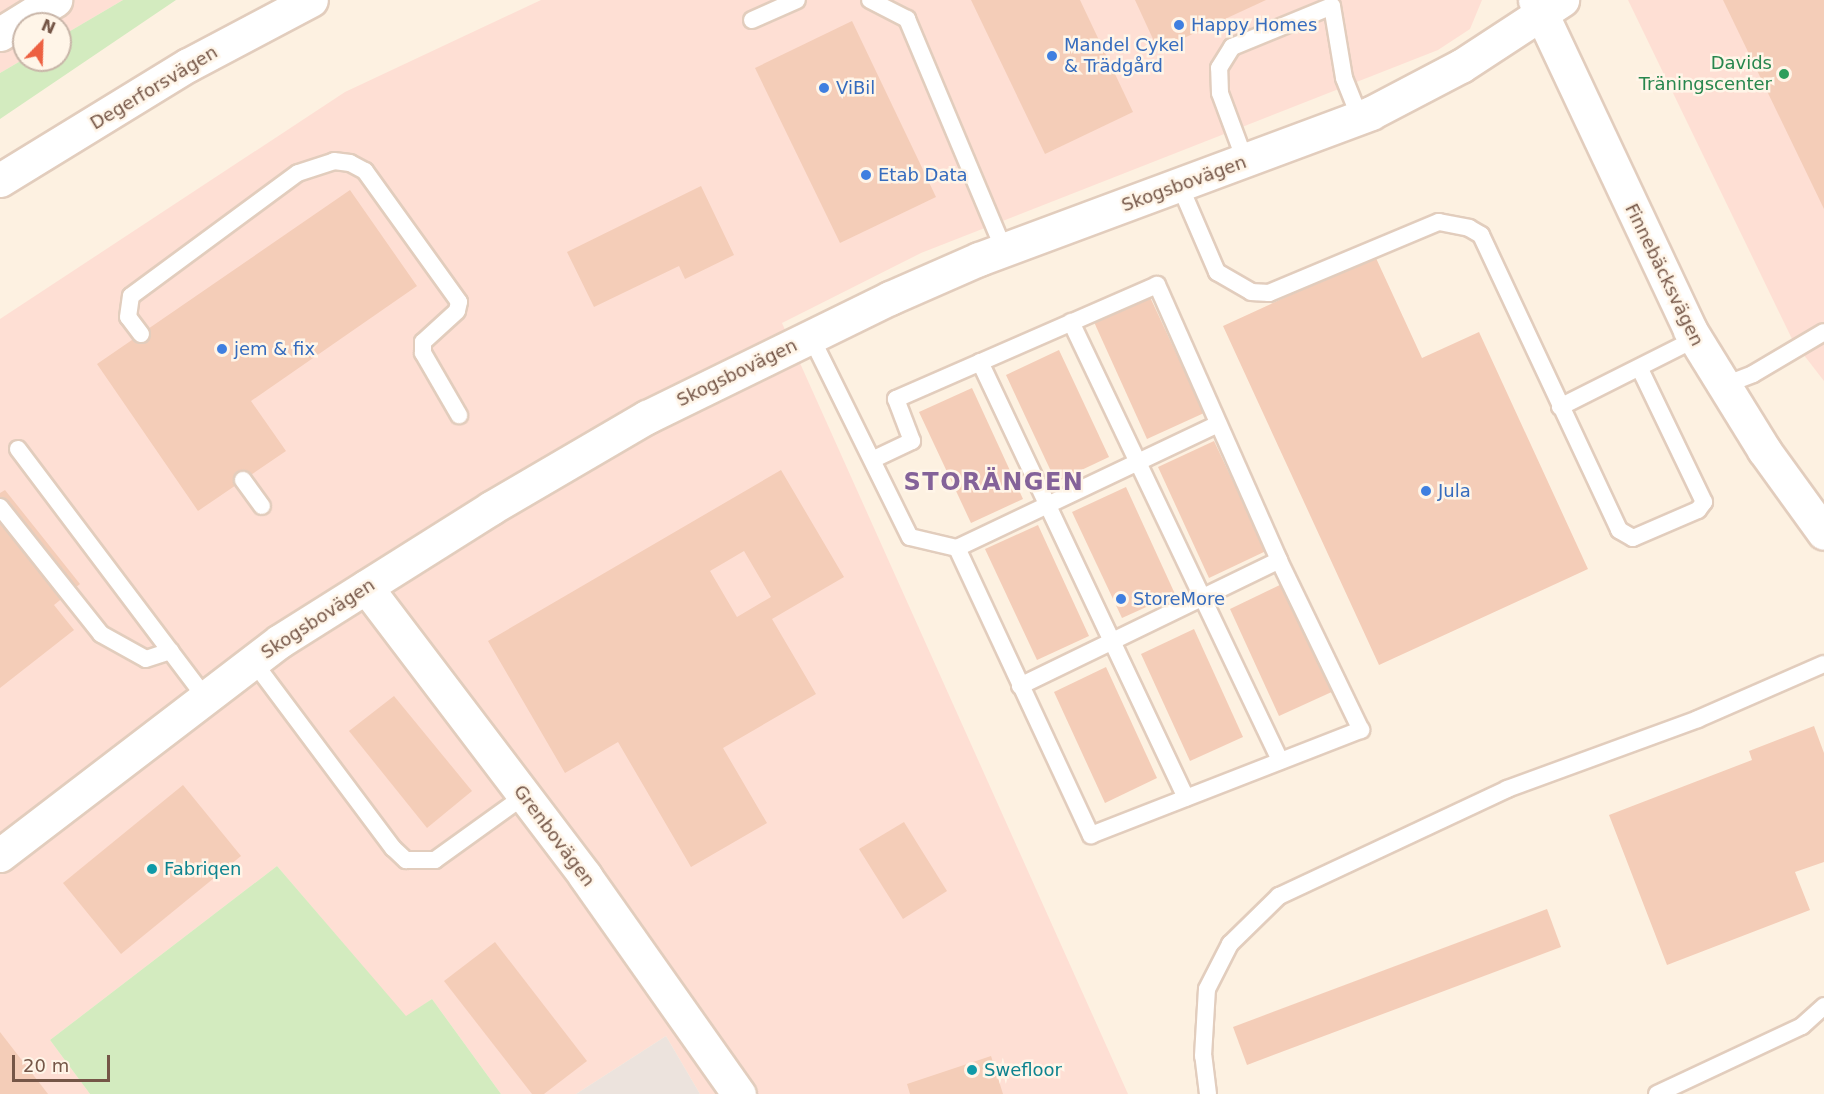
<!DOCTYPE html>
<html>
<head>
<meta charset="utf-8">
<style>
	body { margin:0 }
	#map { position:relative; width:1824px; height:1094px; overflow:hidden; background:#fdf1e1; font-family:"DejaVu Sans",sans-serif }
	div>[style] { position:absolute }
	.commercial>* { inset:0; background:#fedfd4 }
	.industrial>* { inset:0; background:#ece3dd }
	.green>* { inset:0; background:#d3ebbf }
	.building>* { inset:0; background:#f4cdb8 }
	.roads { filter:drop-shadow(2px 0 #e2cdbd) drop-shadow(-2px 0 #e2cdbd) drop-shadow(0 2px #e2cdbd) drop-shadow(0 -2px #e2cdbd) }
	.service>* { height:16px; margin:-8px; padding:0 8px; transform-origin:8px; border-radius:8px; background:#fff }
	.minor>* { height:33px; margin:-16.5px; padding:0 16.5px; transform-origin:16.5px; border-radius:16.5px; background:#fff }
	.secondary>* { height:33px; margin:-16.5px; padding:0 16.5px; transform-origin:16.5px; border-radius:16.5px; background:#fff }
	.dots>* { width:16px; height:16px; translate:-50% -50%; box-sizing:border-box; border:3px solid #fff5e8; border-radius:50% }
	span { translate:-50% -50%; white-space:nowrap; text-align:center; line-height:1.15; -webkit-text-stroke:5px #fff5e8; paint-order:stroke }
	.shop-label { font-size:18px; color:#366cbe }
	.left { translate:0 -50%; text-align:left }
	.leisure-label { font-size:18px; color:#27864d }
	.right { translate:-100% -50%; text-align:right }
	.street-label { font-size:18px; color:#755647 }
	.culture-label { font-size:18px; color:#0d838f }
	.district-label { font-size:24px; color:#846299; font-weight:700; letter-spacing:1.5px }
	.north { position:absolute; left:12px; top:12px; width:60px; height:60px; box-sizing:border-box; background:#fff5e8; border:2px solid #c8b5a8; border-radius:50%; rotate:23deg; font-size:16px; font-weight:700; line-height:24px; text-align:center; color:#755647 }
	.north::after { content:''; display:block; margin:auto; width:21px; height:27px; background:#ed6041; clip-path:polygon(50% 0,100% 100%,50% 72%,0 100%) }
	.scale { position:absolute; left:12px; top:1055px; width:98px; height:27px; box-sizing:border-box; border:3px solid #755647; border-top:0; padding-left:8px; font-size:18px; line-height:21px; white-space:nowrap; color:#755647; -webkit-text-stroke:4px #fff5e8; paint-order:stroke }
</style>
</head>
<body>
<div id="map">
	<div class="commercial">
		<i style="clip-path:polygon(0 0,123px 0,60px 37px,60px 24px,24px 24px,24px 59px,0 73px)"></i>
		<i style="clip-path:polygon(541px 0,1482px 0,1470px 29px,1438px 50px,921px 253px,782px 323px,1128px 1094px,700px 1094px,666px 1036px,576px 1094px,501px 1094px,432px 999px,406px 1017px,277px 866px,50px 1040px,90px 1094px,0 1094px,0 319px,345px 92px)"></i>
		<i style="clip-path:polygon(1628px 0,1824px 0,1824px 381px,1793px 341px)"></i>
	</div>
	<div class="industrial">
		<i style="clip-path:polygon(666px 1036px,700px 1094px,576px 1094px)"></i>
	</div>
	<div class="green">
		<i style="clip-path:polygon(123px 0,176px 0,0 119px,0 73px,24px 59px,60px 60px,60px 37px)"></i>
		<i style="clip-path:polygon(277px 866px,406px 1016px,432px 999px,501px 1094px,90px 1094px,50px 1040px)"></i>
	</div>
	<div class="building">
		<i style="clip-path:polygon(971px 0,1080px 0,1133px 112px,1045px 154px)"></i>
		<i style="clip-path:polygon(1135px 0,1266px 0,1158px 50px)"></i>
		<i style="clip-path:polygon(1723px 0,1824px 0,1824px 209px)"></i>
		<i style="clip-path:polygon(852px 21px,936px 197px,840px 243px,755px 68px)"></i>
		<i style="clip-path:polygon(701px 186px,734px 255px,685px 279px,679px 266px,594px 307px,567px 252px)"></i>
		<i style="clip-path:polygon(350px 190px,417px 286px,251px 401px,286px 451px,198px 511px,97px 364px)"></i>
		<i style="clip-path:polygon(1375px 256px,1422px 358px,1479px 332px,1588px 569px,1379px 665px,1223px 326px)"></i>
		<i style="clip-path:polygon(1150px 297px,1204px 413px,1147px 439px,1094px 322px)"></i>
		<i style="clip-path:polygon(1059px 350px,1109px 457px,1056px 482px,1006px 375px)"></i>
		<i style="clip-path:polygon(972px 388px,1023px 499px,971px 523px,919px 412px)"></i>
		<i style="clip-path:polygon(1214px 441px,1266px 551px,1209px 578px,1158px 467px)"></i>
		<i style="clip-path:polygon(evenodd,781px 470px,844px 577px,772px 619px,816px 694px,723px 748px,767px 823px,691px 867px,618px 742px,565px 773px,488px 641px,781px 470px,744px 551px,771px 597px,737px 617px,710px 571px,744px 551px)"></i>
		<i style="clip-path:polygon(1126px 487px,1175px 594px,1122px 618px,1072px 512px)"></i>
		<i style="clip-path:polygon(5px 490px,80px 584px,54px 605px,74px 630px,0 688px,0 493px)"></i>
		<i style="clip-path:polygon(1038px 525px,1089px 636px,1037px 660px,985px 549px)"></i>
		<i style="clip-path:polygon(1286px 582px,1336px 690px,1279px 716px,1230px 609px)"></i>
		<i style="clip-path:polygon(1194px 629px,1243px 737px,1190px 761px,1141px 654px)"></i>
		<i style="clip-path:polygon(1106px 667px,1157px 778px,1105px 803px,1054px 692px)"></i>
		<i style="clip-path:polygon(394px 696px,472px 791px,427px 828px,349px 731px)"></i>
		<i style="clip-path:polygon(1814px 726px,1824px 753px,1824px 862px,1795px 872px,1810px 910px,1667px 965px,1609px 815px,1752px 760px,1749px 751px)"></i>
		<i style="clip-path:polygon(183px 785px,241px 856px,121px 954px,63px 883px)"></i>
		<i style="clip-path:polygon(904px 822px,947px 891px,903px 919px,859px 849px)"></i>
		<i style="clip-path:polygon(1547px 909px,1561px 947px,1247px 1065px,1233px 1027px)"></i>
		<i style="clip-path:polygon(495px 942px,587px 1061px,544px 1094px,532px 1094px,444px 981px)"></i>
		<i style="clip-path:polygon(0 1032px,48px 1094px,0 1094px)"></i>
		<i style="clip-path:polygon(991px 1056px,1003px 1094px,910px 1094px,907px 1084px)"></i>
	</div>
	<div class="roads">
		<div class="service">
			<i style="left:870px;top:0;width:42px;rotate:27.2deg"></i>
			<i style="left:907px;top:19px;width:251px;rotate:67.2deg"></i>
			<i style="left:752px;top:20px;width:49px;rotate:-24deg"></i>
			<i style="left:1246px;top:163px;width:75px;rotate:-110.4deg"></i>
			<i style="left:1220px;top:93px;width:25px;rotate:-92deg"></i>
			<i style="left:1219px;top:68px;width:25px;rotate:-58deg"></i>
			<i style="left:1232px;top:47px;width:108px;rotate:-22.3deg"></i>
			<i style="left:1332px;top:6px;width:73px;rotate:80.5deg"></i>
			<i style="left:1344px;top:78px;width:43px;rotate:68.2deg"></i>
			<i style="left:1180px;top:186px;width:94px;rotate:66.7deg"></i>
			<i style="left:1217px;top:272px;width:39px;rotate:30deg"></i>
			<i style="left:1251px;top:292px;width:18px;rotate:3deg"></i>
			<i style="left:1269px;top:293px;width:184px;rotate:-22.7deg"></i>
			<i style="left:1439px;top:222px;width:31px;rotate:11deg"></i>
			<i style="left:1469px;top:228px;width:14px;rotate:30deg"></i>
			<i style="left:1481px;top:235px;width:326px;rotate:64.9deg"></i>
			<i style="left:1619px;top:530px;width:16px;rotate:30deg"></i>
			<i style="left:1633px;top:538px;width:71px;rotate:-23.3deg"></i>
			<i style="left:1698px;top:510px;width:10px;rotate:-53deg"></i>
			<i style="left:1704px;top:502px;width:148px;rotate:-115.7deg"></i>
			<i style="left:1071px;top:322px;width:486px;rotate:64.5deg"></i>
			<i style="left:141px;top:334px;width:21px;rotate:-127deg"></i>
			<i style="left:128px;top:317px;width:21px;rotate:-82deg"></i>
			<i style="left:131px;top:296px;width:207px;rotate:-36.4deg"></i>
			<i style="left:298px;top:173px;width:38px;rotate:-18deg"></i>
			<i style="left:334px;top:161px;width:16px;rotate:7deg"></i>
			<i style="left:350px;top:163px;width:17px;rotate:28deg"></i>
			<i style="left:365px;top:171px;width:161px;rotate:54.3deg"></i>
			<i style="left:459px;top:302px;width:9px;rotate:103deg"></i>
			<i style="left:457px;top:311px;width:46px;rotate:137.6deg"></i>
			<i style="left:423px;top:342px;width:11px;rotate:90deg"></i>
			<i style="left:423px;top:353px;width:72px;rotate:59.9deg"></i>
			<i style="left:811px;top:337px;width:223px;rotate:63.7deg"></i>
			<i style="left:910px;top:537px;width:48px;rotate:13.2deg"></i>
			<i style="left:957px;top:548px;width:317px;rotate:65deg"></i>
			<i style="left:1091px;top:835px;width:290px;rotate:-21.3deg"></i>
			<i style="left:1361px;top:730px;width:189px;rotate:-115.8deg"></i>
			<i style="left:1279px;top:560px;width:301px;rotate:-113.9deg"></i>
			<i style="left:1157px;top:285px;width:285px;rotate:156.4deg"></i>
			<i style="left:896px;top:399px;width:45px;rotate:69.1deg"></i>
			<i style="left:912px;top:441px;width:42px;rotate:154.7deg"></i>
			<i style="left:980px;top:362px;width:482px;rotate:64.7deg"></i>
			<i style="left:1722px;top:386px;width:33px;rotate:-21deg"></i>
			<i style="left:1753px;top:374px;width:82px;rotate:-30.6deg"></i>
			<i style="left:1560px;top:407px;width:151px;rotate:-26.7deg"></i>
			<i style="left:18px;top:449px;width:311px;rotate:53deg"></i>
			<i style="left:243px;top:480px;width:32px;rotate:54deg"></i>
			<i style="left:0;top:507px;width:162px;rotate:51.5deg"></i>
			<i style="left:101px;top:634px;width:51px;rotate:29.1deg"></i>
			<i style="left:146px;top:659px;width:26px;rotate:-18deg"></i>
			<i style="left:957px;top:548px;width:289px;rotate:-25.4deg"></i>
			<i style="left:253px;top:661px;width:234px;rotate:53.2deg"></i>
			<i style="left:393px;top:848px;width:18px;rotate:43deg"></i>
			<i style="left:406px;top:860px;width:29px"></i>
			<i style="left:435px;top:860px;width:110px;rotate:-35.7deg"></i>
			<i style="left:1020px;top:686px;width:288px;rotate:-25.9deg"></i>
			<i style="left:1208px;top:1094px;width:38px;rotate:-97deg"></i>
			<i style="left:1203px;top:1056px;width:67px;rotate:-86.6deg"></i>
			<i style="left:1207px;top:989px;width:51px;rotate:-62.9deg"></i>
			<i style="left:1230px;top:944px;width:69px;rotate:-44.4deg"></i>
			<i style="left:1279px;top:896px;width:252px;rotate:-25.1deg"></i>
			<i style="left:1507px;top:789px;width:203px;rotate:-20.1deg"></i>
			<i style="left:1698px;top:719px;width:137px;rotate:-23.6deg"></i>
			<i style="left:1657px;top:1094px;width:160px;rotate:-25.1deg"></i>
			<i style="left:1802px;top:1026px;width:30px;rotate:-42deg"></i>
		</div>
		<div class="minor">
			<i style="left:1535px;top:0;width:365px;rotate:64.8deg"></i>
			<i style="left:1690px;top:330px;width:141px;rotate:58.3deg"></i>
			<i style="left:1764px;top:450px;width:102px;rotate:54.1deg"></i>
			<i style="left:0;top:34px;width:65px;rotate:-31.7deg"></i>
			<i style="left:366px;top:587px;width:363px;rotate:52.8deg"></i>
			<i style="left:585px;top:876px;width:267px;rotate:54.8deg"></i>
			<i style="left:0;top:855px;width:352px;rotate:-37.4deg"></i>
			<i style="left:280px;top:641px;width:249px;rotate:-32.2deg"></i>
			<i style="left:491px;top:508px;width:181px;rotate:-30.3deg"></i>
			<i style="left:647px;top:417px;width:271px;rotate:-26.1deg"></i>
			<i style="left:890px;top:298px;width:97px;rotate:-23.7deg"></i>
			<i style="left:979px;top:259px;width:418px;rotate:-20.4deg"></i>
			<i style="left:1371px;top:113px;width:102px;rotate:-27.6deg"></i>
			<i style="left:1461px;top:66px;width:121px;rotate:-33.2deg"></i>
		</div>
		<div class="secondary">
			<i style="left:0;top:180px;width:220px;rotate:-31.5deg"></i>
			<i style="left:188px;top:65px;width:139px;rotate:-27.9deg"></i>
		</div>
	</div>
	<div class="dots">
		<i style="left:1179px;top:25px;background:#3f7fe0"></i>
		<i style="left:1052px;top:56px;background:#3f7fe0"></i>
		<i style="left:1784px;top:74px;background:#2e9e5b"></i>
		<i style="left:824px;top:88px;background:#3f7fe0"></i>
		<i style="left:866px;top:175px;background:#3f7fe0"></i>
		<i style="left:222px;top:349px;background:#3f7fe0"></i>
		<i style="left:1426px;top:491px;background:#3f7fe0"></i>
		<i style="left:1121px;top:599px;background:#3f7fe0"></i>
		<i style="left:152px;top:869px;background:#0f9aa8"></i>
		<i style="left:972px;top:1070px;background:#0f9aa8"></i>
	</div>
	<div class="shop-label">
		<span class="left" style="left:1191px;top:25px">Happy Homes</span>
		<span class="left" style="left:1064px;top:56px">Mandel Cykel<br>&amp; Trädgård</span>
		<span class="left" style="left:836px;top:88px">ViBil</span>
		<span class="left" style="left:878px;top:175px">Etab Data</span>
		<span class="left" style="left:234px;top:349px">jem &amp; fix</span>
		<span class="left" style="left:1438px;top:491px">Jula</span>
		<span class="left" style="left:1133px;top:599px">StoreMore</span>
	</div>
	<div class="leisure-label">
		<span class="right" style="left:1772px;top:74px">Davids<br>Träningscenter</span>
	</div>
	<div class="street-label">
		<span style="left:154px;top:88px;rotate:-31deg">Degerforsvägen</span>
		<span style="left:1184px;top:184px;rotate:-20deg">Skogsbovägen</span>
		<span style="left:1664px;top:275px;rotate:64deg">Finnebäcksvägen</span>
		<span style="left:737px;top:373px;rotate:-26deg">Skogsbovägen</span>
		<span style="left:318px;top:619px;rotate:-33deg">Skogsbovägen</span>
		<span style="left:554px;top:836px;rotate:53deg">Grenbovägen</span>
	</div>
	<div class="culture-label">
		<span class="left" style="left:164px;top:869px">Fabriqen</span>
		<span class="left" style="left:984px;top:1070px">Swefloor</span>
	</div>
	<div class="district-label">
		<span style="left:994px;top:483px">STORÄNGEN</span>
	</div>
	<div class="north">N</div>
	<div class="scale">20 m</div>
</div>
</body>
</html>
